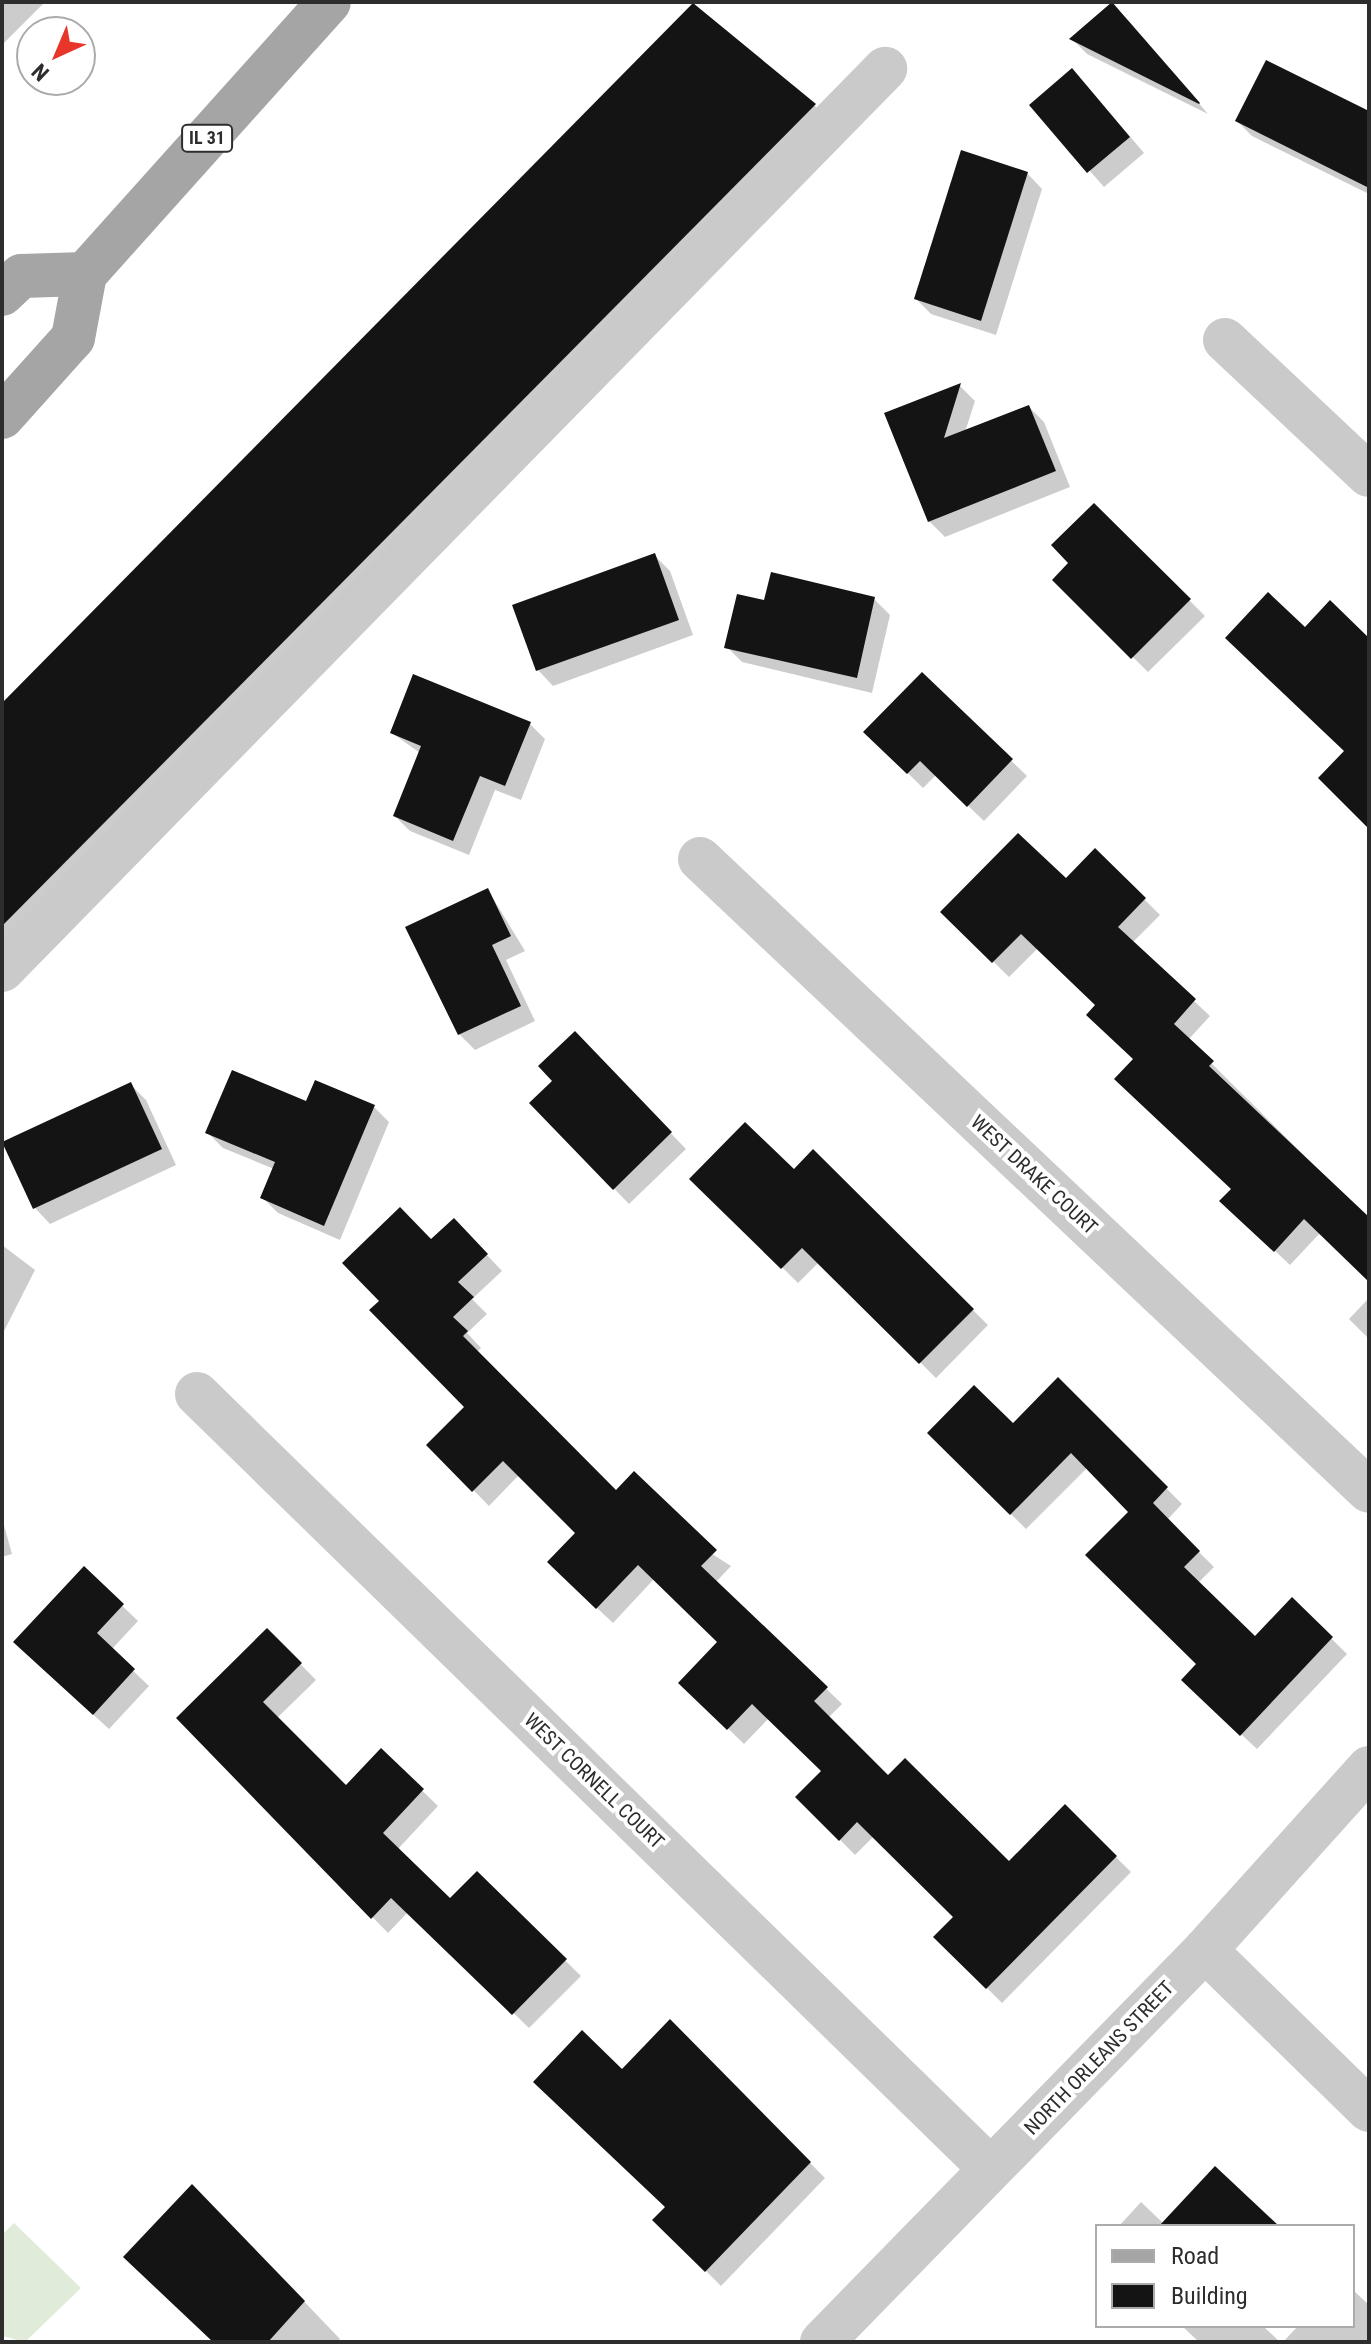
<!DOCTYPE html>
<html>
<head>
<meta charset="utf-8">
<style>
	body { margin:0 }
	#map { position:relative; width:1371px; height:2344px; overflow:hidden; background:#fff; font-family:"Roboto Condensed",sans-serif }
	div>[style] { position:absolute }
	.green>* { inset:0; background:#e1ebda }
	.shadow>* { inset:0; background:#0003 }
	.building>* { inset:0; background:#141414 }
	.minor>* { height:44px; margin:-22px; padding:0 22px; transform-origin:22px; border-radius:22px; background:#cacaca }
	.major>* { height:44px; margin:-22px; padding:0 22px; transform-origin:22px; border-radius:22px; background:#a5a5a5 }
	span { translate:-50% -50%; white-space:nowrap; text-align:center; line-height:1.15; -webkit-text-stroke:8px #fff; paint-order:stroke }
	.shield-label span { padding:2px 6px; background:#fff; border:2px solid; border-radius:6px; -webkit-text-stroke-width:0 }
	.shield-label { font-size:18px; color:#2d2d2d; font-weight:700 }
	.street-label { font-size:20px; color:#2d2d2d }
	.frame { position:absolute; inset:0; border:4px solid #2d2d2d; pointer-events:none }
	.legend { position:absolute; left:1095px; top:2224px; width:260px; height:104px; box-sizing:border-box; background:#fff; border:2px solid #ababab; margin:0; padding:10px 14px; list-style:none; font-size:24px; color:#2d2d2d }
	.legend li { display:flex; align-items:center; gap:16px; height:40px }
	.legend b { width:40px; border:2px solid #ababab }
	.north { position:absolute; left:16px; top:16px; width:80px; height:80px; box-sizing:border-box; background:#fff; border:2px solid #ababab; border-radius:50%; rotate:224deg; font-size:22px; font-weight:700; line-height:32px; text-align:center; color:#2d2d2d }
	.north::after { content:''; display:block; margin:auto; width:28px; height:36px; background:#e9362a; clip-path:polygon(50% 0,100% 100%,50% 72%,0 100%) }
</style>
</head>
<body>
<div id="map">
	<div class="green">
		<i style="clip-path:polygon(14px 2223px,81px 2288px,25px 2342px,2px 2336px,2px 2235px)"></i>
	</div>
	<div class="shadow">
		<i style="clip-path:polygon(2px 2px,45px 2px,2px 45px)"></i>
		<i style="clip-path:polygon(1128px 20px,1208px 114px,1087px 54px,1072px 39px)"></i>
		<i style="clip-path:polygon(1087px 86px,1144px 153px,1104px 187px,1032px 105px)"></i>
		<i style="clip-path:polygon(814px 105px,837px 128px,2px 971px,2px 706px)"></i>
		<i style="clip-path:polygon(1369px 114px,1369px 194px,1252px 136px,1237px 121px)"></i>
		<i style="clip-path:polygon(1027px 173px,1042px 189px,996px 335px,931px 314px,916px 299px)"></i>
		<i style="clip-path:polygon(960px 386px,975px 401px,965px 432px,1029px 407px,1044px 422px,1070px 487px,945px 537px,929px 521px,887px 414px)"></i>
		<i style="clip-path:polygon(1094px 505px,1205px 616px,1148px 672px,1055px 580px,1071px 563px)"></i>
		<i style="clip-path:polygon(654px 555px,670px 571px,693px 635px,553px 686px,538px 670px)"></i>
		<i style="clip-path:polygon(874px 599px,890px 615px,872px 693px,742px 662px,727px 647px,765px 603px)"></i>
		<i style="clip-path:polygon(922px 674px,1027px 776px,984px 821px,936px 775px,923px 788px,866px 732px)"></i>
		<i style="clip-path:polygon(530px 724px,545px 739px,521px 800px,495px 790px,469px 855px,410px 831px,395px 816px,420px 753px,392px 733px)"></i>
		<i style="clip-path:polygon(1095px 850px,1160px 915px,1132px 943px,1210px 1016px,1188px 1040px,1369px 1220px,1369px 1280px,1320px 1233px,1290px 1265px,1238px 1216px,1233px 1190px,1097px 1005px,1038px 948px,1009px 977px,943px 912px,1066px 881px)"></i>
		<i style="clip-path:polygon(488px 890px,525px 951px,506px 960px,535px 1021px,475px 1050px,459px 1034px)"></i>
		<i style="clip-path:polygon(575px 1034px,686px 1149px,629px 1204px,532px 1103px,555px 1081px)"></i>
		<i style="clip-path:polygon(130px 1084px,146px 1100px,176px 1165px,50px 1224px,35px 1208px)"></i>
		<i style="clip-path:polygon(307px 1103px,374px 1107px,389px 1122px,340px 1240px,278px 1213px,263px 1198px,274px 1169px,223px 1148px,208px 1133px)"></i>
		<i style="clip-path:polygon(813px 1152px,988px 1325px,936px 1378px,819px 1262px,798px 1283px,692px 1178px,794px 1172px)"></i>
		<i style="clip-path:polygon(469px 1236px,502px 1271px,472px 1299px,487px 1314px,467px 1333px,481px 1348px,477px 1352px,616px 1493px,731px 1566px,716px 1582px,842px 1704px,828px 1718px,888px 1778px,1009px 1863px,1065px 1807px,1131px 1872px,1002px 2003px,936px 1937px,956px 1917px,874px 1836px,855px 1855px,798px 1797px,824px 1771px,769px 1718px,744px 1744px,681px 1683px,720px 1643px,654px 1579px,613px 1623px,565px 1578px,577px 1533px,519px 1475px,489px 1506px,429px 1445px,467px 1407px,431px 1241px)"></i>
		<i style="clip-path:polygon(2px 1245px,35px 1270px,2px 1335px)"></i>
		<i style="clip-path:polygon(1369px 1298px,1369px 1339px,1349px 1319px)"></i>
		<i style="clip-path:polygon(1058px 1380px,1182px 1504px,1167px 1520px,1214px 1567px,1198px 1583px,1255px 1639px,1292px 1600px,1347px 1654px,1257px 1749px,1199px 1695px,1198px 1664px,1130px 1512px,1087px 1468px,1026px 1529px,929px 1433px,1013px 1426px)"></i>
		<i style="clip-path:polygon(2px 1518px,12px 1554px,2px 1557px)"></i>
		<i style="clip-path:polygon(84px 1569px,138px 1621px,111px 1650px,149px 1686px,109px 1729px,31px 1658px)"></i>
		<i style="clip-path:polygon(267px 1630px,316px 1680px,276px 1719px,346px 1788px,381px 1751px,438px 1806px,397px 1850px,450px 1901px,477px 1874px,581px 1976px,529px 2028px,408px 1912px,388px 1933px,179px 1718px)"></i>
		<i style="clip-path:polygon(670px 2022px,825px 2178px,721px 2286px,655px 2220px,667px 2207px,622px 2071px)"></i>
		<i style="clip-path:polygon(1141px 2202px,1164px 2224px,1275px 2226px,1119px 2226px)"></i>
		<i style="clip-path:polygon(229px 2223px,340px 2339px,337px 2342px,213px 2342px)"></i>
		<i style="clip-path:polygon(1353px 2290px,1369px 2305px,1369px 2342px,1283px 2342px,1298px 2326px,1353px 2326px)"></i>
		<i style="clip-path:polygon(1182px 2326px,1263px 2326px,1280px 2342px,1199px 2342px)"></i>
	</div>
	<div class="building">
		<i style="clip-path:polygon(1112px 2px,1200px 103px,1199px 104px,1069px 39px)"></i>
		<i style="clip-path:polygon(693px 3px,816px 104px,2px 926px,2px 703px)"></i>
		<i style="clip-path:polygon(1266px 60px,1369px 111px,1369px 188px,1235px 121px)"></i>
		<i style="clip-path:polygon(1072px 68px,1130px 137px,1087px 173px,1029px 105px)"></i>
		<i style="clip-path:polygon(961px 150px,1028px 172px,981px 321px,914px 299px)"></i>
		<i style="clip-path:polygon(961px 383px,944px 438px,1029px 405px,1056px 471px,928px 522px,884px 413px)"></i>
		<i style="clip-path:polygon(1094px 503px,1191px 599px,1131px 659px,1052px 580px,1068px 563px,1051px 545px)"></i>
		<i style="clip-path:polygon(655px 553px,679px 620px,536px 671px,512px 605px)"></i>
		<i style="clip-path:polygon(771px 572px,875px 597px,857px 678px,724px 648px,737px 594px,764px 600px)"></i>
		<i style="clip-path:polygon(1268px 592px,1305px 627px,1330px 600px,1369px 638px,1369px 829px,1318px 778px,1344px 751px,1225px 638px)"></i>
		<i style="clip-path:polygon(922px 672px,1013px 759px,967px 807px,920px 761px,907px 774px,863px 732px)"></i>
		<i style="clip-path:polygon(413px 674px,531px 722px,505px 786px,480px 776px,453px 841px,393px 816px,421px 746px,390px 733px)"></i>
		<i style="clip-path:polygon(1018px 833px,1066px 878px,1095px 848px,1146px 898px,1118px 927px,1196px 999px,1174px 1024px,1214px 1061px,1209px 1066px,1369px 1217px,1369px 1282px,1304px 1219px,1274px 1252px,1219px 1201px,1231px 1189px,1114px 1079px,1133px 1059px,1086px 1015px,1095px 1005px,1021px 934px,992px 963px,940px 912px)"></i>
		<i style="clip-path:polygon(488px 888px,511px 936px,492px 945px,521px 1006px,458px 1035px,405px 927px)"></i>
		<i style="clip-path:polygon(575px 1031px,672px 1132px,613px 1190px,529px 1103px,552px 1081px,538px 1066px)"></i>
		<i style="clip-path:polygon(232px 1070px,306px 1101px,315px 1080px,375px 1105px,324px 1226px,260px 1198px,275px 1162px,205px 1133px)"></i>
		<i style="clip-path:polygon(131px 1082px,162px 1149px,33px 1209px,2px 1142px)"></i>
		<i style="clip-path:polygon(745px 1122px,794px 1169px,813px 1149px,974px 1309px,919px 1364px,802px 1248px,781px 1269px,689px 1179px)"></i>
		<i style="clip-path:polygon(400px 1207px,431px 1239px,454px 1218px,488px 1254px,458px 1282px,474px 1297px,453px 1317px,468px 1331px,463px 1336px,616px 1490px,634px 1471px,717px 1550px,701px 1566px,828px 1687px,814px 1701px,888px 1775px,905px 1758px,1009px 1861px,1065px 1804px,1117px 1856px,986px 1989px,933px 1937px,953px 1917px,857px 1822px,839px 1841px,795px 1797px,821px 1771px,752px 1704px,727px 1730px,678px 1683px,717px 1642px,638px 1565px,596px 1609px,547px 1562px,575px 1533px,503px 1461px,472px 1492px,426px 1445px,464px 1407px,369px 1310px,379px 1301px,342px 1263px)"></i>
		<i style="clip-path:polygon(1058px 1377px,1168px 1487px,1153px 1503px,1200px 1551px,1184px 1567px,1255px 1636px,1292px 1597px,1333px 1637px,1240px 1736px,1181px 1680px,1196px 1664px,1085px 1555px,1128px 1512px,1071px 1453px,1010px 1515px,927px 1433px,974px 1385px,1013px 1423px)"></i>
		<i style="clip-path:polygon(84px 1566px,124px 1604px,97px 1633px,135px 1669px,93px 1715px,13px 1642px)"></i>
		<i style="clip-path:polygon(267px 1628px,302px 1663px,263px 1702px,346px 1785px,381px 1748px,424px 1789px,383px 1833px,450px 1898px,477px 1871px,567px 1959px,512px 2015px,391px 1898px,371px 1919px,176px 1718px)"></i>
		<i style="clip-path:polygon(670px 2019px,811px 2162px,705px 2272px,652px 2220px,665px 2207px,533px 2082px,582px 2030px,622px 2069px)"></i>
		<i style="clip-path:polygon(1215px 2166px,1279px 2226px,1159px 2226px)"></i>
		<i style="clip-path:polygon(192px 2184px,305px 2301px,268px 2342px,213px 2342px,123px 2257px)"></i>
	</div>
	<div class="minor">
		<i style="left:1225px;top:340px;width:197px;rotate:43.2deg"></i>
		<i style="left:700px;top:859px;width:920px;rotate:43.37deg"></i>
		<i style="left:2px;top:970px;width:1262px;rotate:-45.58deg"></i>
		<i style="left:197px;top:1394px;width:1108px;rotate:44.31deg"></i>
		<i style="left:1205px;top:1950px;width:229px;rotate:44.3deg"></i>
		<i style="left:822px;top:2342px;width:548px;rotate:-45.67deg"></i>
		<i style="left:1205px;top:1950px;width:245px;rotate:-48deg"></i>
	</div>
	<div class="major">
		<i style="left:2px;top:294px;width:26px;rotate:-43deg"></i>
		<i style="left:21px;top:276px;width:64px;rotate:-1.8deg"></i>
		<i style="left:2px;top:417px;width:106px;rotate:-48.1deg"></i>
		<i style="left:73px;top:338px;width:65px;rotate:-79.4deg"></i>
		<i style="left:85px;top:274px;width:365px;rotate:-48.1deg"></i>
	</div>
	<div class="shield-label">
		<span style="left:207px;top:138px">IL 31</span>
	</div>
	<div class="street-label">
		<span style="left:1034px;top:1175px;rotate:43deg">WEST DRAKE COURT</span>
		<span style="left:594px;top:1781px;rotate:44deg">WEST CORNELL COURT</span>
		<span style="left:1099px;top:2058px;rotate:-46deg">NORTH ORLEANS STREET</span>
	</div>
	<div class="frame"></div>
	<ul class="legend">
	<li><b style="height:10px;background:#a5a5a5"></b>Road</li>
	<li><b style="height:22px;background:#141414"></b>Building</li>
	</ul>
	<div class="north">N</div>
</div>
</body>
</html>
